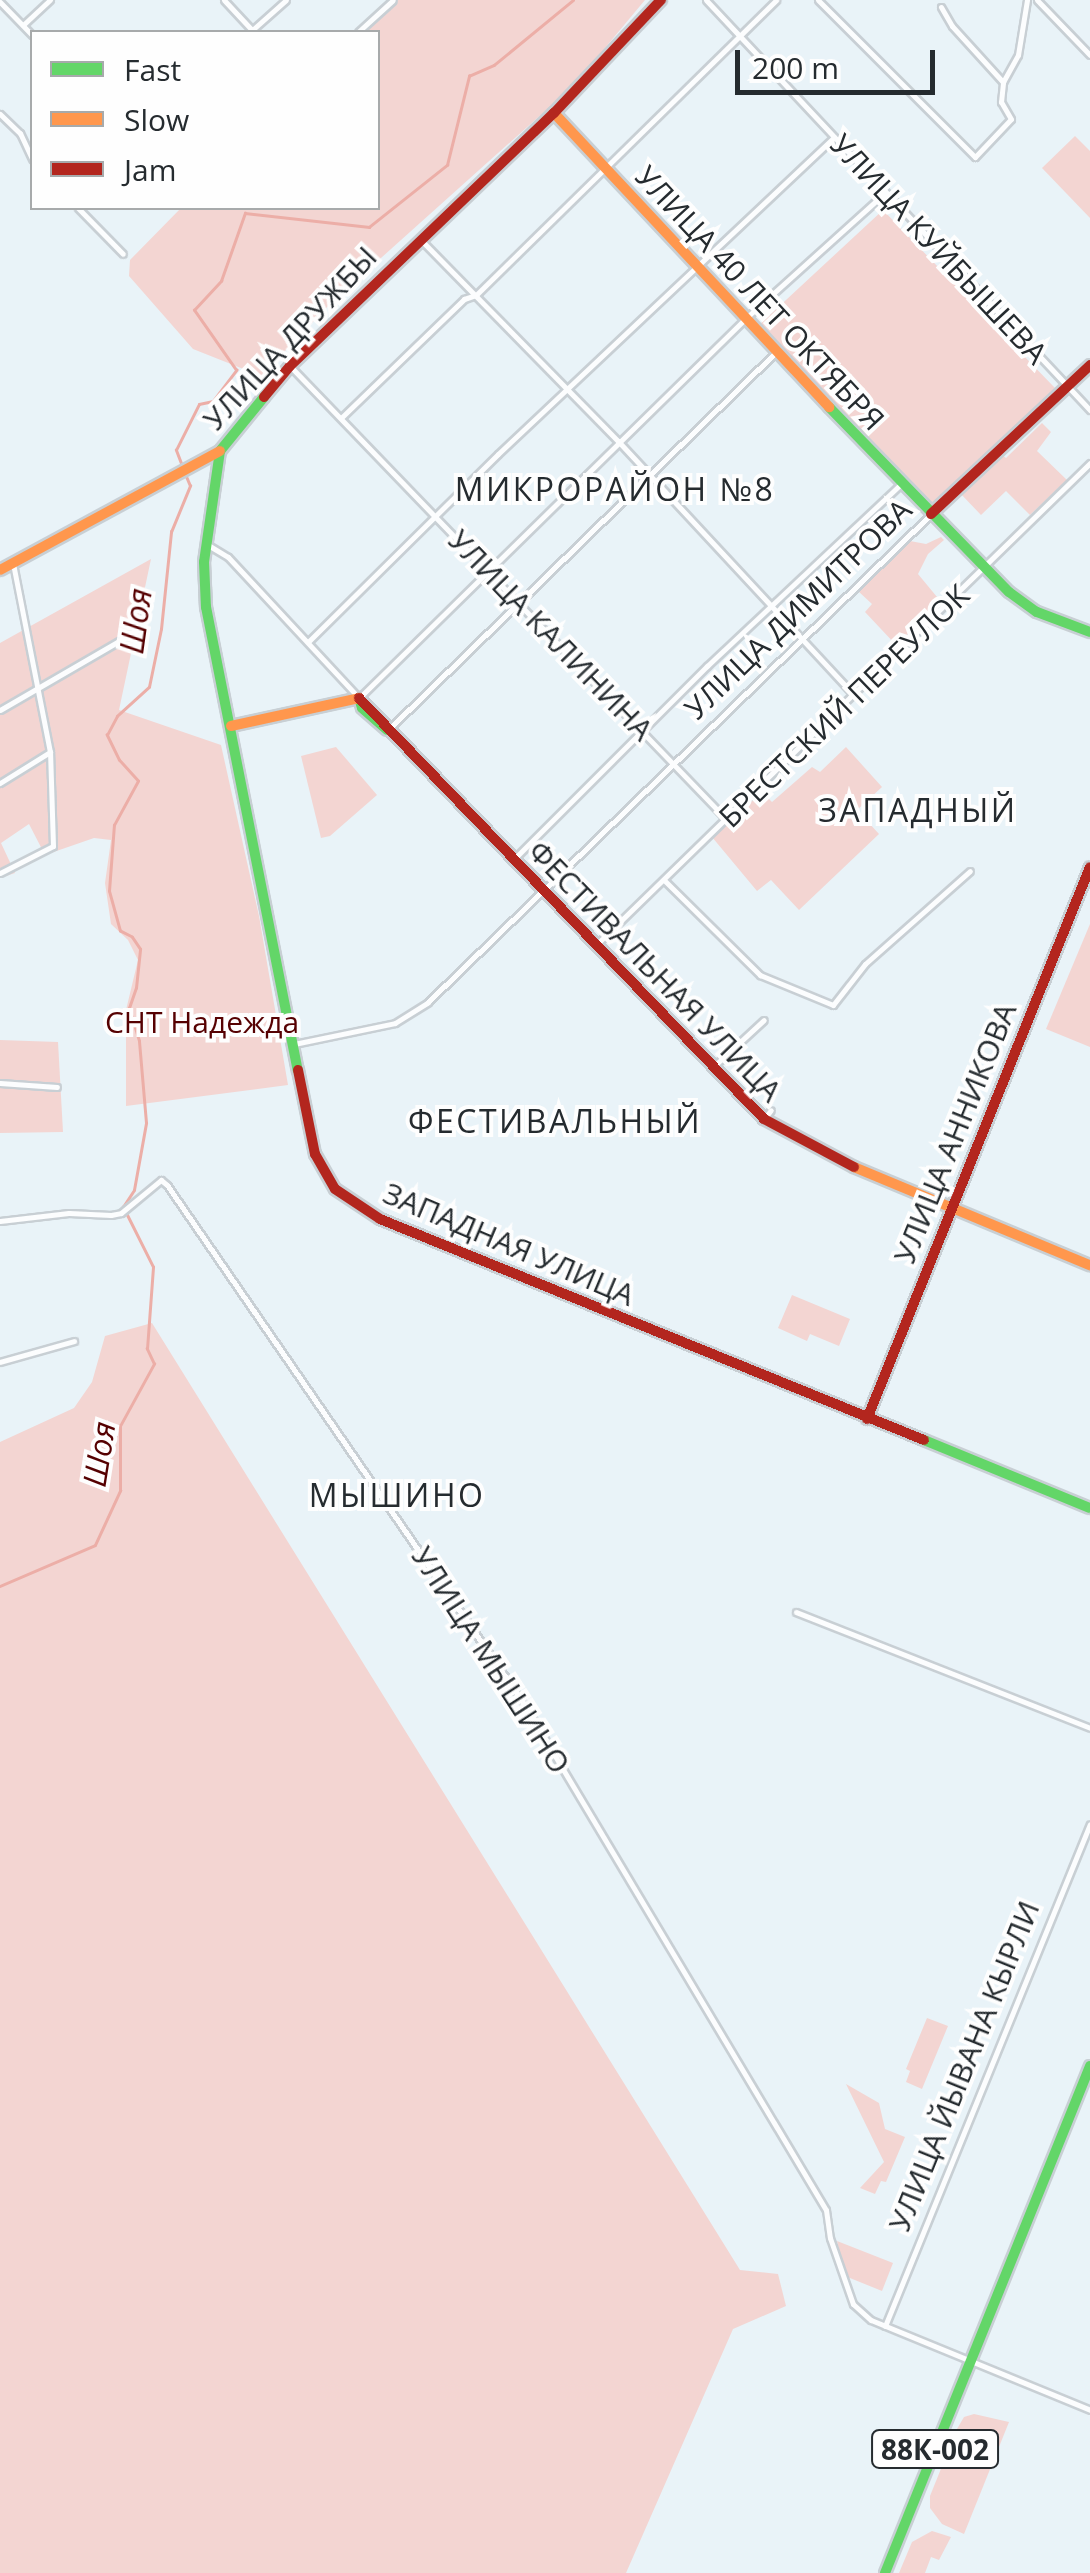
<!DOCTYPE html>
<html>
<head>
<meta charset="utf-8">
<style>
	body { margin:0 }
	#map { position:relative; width:1090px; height:2573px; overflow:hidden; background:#e9f3f8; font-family:"Open Sans",sans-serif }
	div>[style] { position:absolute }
	.green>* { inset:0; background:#f3d5d2 }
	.stream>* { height:2.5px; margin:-1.25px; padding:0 1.25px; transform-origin:1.25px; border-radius:1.25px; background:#ecaea7 }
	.roads { filter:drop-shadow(2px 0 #c8cfd4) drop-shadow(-2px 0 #c8cfd4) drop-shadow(0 2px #c8cfd4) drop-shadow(0 -2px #c8cfd4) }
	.street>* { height:5px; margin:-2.5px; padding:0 2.5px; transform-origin:2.5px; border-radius:2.5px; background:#fcfdfe }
	.fast>* { height:10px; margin:-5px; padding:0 5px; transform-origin:5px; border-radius:5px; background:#63d668 }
	.slow>* { height:10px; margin:-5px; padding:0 5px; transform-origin:5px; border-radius:5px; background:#ff974d }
	.jam>* { height:10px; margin:-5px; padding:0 5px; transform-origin:5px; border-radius:5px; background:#b3261e }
	span { translate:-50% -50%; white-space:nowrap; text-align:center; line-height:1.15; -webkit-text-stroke:8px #fefefe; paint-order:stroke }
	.shield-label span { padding:2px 8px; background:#fefefe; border:2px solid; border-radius:8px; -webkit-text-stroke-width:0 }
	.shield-label { font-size:28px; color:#252b2f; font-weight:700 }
	.street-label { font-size:30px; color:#252b2f }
	.park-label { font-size:30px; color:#560102 }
	.neighbourhood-label { font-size:32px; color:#252b2f; letter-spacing:2.5px }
	.water-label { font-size:32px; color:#550001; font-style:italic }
	.legend { position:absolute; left:30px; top:30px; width:350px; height:180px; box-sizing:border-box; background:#fefefe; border:2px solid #a7aaab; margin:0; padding:12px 18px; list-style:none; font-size:30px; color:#252b2f }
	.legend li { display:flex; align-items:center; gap:20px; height:50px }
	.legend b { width:50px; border:2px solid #a7aaab }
	.scale { position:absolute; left:735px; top:50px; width:200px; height:45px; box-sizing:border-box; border:5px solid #252b2f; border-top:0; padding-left:12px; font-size:30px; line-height:35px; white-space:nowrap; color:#252b2f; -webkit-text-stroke:8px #fefefe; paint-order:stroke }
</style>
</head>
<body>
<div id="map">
	<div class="green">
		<i style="clip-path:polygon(398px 0,645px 0,574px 85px,333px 301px,261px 376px,193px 349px,129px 276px,130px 260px,181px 208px,378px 208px,378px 32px,364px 32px)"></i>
		<i style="clip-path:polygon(1075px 136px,1090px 151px,1090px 218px,1042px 168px)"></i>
		<i style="clip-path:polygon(883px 210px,1055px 388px,929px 509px,859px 433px,848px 428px,848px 421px,759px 325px)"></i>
		<i style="clip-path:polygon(1042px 423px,1051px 432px,1037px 451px,1067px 480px,1030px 515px,1006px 491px,981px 515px,959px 492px,1000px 453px,1006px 458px)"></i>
		<i style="clip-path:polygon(941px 537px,944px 540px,928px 554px,918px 574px,942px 603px,896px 645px,865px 612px,872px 604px,858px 591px,910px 541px,926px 544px)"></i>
		<i style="clip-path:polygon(151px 559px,119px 710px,221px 745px,259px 916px,288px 1085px,126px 1106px,126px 1010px,138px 960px,128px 940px,111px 924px,105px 883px,111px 840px,94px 838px,45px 855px,29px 824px,1px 843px,15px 873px,0 878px,0 643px)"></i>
		<i style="clip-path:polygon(336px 747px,377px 795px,330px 836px,321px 838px,301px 756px)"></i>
		<i style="clip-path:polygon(846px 747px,882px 787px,857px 810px,879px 834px,799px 910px,771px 880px,757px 891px,712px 837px,762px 792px,772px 802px,812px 767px,820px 772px)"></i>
		<i style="clip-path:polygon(1090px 924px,1090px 1047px,1046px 1029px)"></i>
		<i style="clip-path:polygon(0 1040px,58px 1042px,63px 1132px,0 1133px)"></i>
		<i style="clip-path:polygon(792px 1295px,850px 1319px,839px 1346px,810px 1334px,807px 1341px,778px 1328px)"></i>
		<i style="clip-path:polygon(152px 1323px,740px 2270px,778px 2274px,786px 2306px,733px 2329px,626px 2573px,0 2573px,0 1442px,74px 1408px,92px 1382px,105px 1336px)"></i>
		<i style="clip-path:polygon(927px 2018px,948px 2026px,922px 2089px,906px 2082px,910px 2071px,906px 2069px)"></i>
		<i style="clip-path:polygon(846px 2084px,879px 2103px,885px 2129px,905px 2137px,886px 2182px,881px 2181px,875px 2194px,860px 2188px,884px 2162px)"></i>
		<i style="clip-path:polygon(837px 2241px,893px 2263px,882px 2291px,845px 2276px)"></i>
		<i style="clip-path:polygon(974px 2414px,1009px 2422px,964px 2534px,942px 2524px,930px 2508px,930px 2496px,957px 2429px,964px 2417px)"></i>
		<i style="clip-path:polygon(932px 2531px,951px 2537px,939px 2560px,931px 2557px,925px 2573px,899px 2573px,912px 2542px)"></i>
	</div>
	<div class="stream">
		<i style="left:182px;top:466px;width:17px;rotate:-111deg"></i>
		<i style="left:176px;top:450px;width:51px;rotate:-63.4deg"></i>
		<i style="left:199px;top:404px;width:14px;rotate:-12deg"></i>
		<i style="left:213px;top:401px;width:39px;rotate:-53deg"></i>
		<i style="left:236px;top:370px;width:73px;rotate:-125deg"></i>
		<i style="left:194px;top:310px;width:40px;rotate:-47deg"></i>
		<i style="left:221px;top:281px;width:72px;rotate:-70.6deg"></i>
		<i style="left:245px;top:213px;width:125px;rotate:6.4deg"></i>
		<i style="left:369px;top:227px;width:100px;rotate:-38.5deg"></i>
		<i style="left:447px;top:165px;width:92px;rotate:-76.1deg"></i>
		<i style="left:469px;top:76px;width:27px;rotate:-24deg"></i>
		<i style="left:494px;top:65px;width:102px;rotate:-39.4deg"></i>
		<i style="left:0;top:1586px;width:103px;rotate:-23.3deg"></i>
		<i style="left:95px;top:1545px;width:60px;rotate:-65.2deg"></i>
		<i style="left:120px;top:1491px;width:65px;rotate:-90deg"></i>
		<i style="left:120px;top:1426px;width:71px;rotate:-61.3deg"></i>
		<i style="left:154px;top:1364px;width:17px;rotate:-115deg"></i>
		<i style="left:147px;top:1349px;width:82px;rotate:-85.8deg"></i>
		<i style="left:153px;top:1267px;width:67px;rotate:-116.6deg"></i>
		<i style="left:123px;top:1207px;width:20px;rotate:-57deg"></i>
		<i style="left:134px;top:1190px;width:68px;rotate:-79.8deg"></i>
		<i style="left:146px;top:1123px;width:82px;rotate:-94.9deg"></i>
		<i style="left:139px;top:1041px;width:34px;rotate:-107deg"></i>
		<i style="left:129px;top:1008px;width:21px;rotate:-71deg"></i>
		<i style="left:136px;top:988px;width:39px;rotate:-84deg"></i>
		<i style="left:140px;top:949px;width:14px;rotate:-124deg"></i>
		<i style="left:132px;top:937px;width:13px;rotate:-153deg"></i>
		<i style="left:120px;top:931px;width:41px;rotate:-105.4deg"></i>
		<i style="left:109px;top:891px;width:66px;rotate:-85.7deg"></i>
		<i style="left:114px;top:825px;width:50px;rotate:-61.4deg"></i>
		<i style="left:138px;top:781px;width:28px;rotate:-132deg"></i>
		<i style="left:119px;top:760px;width:28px;rotate:-116deg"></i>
		<i style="left:107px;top:735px;width:21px;rotate:-62deg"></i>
		<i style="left:117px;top:716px;width:43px;rotate:-42.2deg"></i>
		<i style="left:149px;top:687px;width:59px;rotate:-78.3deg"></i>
		<i style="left:161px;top:629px;width:98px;rotate:-84.1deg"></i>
		<i style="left:171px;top:532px;width:50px;rotate:-67.6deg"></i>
		<i style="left:190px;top:486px;width:13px;rotate:-113deg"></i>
	</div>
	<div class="roads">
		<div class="street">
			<i style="left:224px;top:0;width:41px;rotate:47deg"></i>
			<i style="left:706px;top:0;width:562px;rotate:46.88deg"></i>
			<i style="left:818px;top:0;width:222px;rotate:45deg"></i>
			<i style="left:975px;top:157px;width:52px;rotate:-46.5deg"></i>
			<i style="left:1011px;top:119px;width:20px;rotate:-120deg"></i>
			<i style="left:1001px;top:102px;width:20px;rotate:-84deg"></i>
			<i style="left:1003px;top:82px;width:31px;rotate:-61deg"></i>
			<i style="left:1018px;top:55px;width:56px;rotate:-80.7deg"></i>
			<i style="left:1037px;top:0;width:76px;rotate:46.1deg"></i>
			<i style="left:0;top:2px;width:46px;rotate:45.9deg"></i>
			<i style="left:941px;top:7px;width:22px;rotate:60deg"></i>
			<i style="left:952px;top:26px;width:76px;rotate:47.7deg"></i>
			<i style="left:23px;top:25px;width:37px;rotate:-43deg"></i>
			<i style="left:250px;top:32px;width:48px;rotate:-41.6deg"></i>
			<i style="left:358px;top:32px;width:47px;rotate:-42.4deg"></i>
			<i style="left:0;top:114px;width:28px;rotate:44deg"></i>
			<i style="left:20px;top:133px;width:29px;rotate:65deg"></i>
			<i style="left:78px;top:208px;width:64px;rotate:45.6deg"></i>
			<i style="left:421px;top:240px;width:281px;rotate:45.6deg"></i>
			<i style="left:618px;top:441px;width:348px;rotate:47.1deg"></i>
			<i style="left:290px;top:366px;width:630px;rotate:46.09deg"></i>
			<i style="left:342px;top:417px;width:170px;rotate:-44deg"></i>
			<i style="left:464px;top:299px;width:13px;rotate:-18deg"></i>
			<i style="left:476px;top:295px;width:421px;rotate:-44.5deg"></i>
			<i style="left:208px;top:545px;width:23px;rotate:31deg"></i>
			<i style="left:228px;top:557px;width:192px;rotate:47.1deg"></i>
			<i style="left:359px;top:698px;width:542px;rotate:-44.48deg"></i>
			<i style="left:746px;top:318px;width:188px;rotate:-42deg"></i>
			<i style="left:308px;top:642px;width:267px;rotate:-44.7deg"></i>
			<i style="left:498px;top:454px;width:462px;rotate:-43.3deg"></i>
			<i style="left:0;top:710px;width:160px;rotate:-30.1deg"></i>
			<i style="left:138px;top:630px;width:22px;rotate:-66deg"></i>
			<i style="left:389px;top:729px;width:542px;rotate:-44.25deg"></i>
			<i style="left:0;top:783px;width:59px;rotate:-31.8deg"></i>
			<i style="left:512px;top:861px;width:276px;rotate:-45deg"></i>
			<i style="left:707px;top:666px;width:266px;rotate:-43.2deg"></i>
			<i style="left:0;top:873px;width:59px;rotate:-27deg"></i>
			<i style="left:53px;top:846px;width:94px;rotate:-91.8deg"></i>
			<i style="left:50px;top:752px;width:193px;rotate:-101.1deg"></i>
			<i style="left:665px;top:881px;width:134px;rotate:44.7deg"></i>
			<i style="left:760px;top:975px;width:79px;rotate:22.3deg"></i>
			<i style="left:833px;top:1005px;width:52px;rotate:-52deg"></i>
			<i style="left:865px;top:964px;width:140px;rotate:-41.5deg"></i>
			<i style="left:597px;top:944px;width:689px;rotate:-44.29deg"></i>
			<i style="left:294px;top:1044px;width:103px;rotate:-11.7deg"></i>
			<i style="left:395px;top:1023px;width:39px;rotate:-32deg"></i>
			<i style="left:428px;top:1002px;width:699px;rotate:-44.13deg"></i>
			<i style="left:713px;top:1067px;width:69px;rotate:-42.7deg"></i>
			<i style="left:0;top:1083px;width:57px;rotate:4deg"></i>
			<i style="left:764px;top:1119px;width:11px;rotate:-52deg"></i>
			<i style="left:0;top:1221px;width:69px;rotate:-6.6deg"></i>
			<i style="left:69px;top:1213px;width:42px;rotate:2.7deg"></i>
			<i style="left:111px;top:1215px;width:10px;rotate:-11deg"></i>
			<i style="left:121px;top:1213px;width:52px;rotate:-39.5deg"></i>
			<i style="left:161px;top:1180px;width:8px;rotate:40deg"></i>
			<i style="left:167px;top:1185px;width:630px;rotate:55.48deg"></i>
			<i style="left:524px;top:1704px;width:589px;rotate:59.17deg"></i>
			<i style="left:826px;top:2210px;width:28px;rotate:82deg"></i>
			<i style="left:830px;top:2238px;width:70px;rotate:70.8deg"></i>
			<i style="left:853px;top:2304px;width:24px;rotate:42deg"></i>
			<i style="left:871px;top:2320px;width:237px;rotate:22.3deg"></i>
			<i style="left:0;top:1362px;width:77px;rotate:-15.8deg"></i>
			<i style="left:796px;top:1612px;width:316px;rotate:21.5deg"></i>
			<i style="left:885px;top:2326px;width:542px;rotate:-67.79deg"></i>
		</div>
		<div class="fast">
			<i style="left:264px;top:397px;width:70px;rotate:129.2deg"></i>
			<i style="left:220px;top:451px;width:112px;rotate:98.2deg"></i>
			<i style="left:204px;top:562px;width:45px;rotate:87.5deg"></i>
			<i style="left:206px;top:607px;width:472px;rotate:78.8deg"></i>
			<i style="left:829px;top:407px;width:258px;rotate:45.8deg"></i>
			<i style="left:1009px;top:592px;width:34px;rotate:36deg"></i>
			<i style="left:1037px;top:612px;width:57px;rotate:20.7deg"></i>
			<i style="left:359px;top:698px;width:10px;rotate:73deg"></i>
			<i style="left:362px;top:708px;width:33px;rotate:41deg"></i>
			<i style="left:924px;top:1440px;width:179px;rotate:22.3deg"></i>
			<i style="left:885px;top:2573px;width:547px;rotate:-67.98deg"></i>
		</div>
		<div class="slow">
			<i style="left:554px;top:113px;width:403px;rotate:46.9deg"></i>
			<i style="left:0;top:570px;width:250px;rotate:-28.4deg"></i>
			<i style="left:231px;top:726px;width:131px;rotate:-12.3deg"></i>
			<i style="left:854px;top:1167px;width:256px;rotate:22.6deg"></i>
		</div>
		<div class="jam">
			<i style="left:264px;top:397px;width:40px;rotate:-50deg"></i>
			<i style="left:290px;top:366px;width:366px;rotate:-43.8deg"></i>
			<i style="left:554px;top:113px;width:156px;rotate:-46.6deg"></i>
			<i style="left:931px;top:514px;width:218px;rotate:-43.1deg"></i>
			<i style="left:359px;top:698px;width:584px;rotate:46.11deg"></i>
			<i style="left:764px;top:1119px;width:102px;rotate:28.1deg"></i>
			<i style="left:298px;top:1070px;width:86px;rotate:78.6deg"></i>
			<i style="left:315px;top:1154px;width:40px;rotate:60.3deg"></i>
			<i style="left:335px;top:1189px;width:54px;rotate:33.7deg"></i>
			<i style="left:380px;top:1219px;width:587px;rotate:22.11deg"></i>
			<i style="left:867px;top:1419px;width:595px;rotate:-68deg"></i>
		</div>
	</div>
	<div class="shield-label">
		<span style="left:935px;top:2449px">88К-002</span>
	</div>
	<div class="street-label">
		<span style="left:939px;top:249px;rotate:47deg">УЛИЦА КУЙБЫШЕВА</span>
		<span style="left:760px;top:298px;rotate:47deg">УЛИЦА 40 ЛЕТ ОКТЯБРЯ</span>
		<span style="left:290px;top:338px;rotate:-47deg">УЛИЦА ДРУЖБЫ</span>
		<span style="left:798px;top:609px;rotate:-44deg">УЛИЦА ДИМИТРОВА</span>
		<span style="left:551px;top:635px;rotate:46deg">УЛИЦА КАЛИНИНА</span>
		<span style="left:844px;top:706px;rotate:-44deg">БРЕСТСКИЙ ПЕРЕУЛОК</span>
		<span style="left:655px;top:971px;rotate:46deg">ФЕСТИВАЛЬНАЯ УЛИЦА</span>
		<span style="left:955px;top:1133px;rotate:-68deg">УЛИЦА АННИКОВА</span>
		<span style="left:509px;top:1244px;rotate:23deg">ЗАПАДНАЯ УЛИЦА</span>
		<span style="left:491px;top:1660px;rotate:57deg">УЛИЦА МЫШИНО</span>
		<span style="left:964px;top:2066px;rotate:-68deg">УЛИЦА ЙЫВАНА КЫРЛИ</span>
	</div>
	<div class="park-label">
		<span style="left:202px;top:1022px">СНТ Надежда</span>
	</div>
	<div class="neighbourhood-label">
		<span style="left:615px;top:489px">МИКРОРАЙОН №8</span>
		<span style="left:918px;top:810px">ЗАПАДНЫЙ</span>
		<span style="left:555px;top:1121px">ФЕСТИВАЛЬНЫЙ</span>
		<span style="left:397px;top:1495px">МЫШИНО</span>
	</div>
	<div class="water-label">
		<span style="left:136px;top:621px;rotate:-82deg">Шоя</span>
		<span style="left:99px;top:1454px;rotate:-81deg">Шоя</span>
	</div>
	<ul class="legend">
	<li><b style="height:12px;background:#63d668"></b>Fast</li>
	<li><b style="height:12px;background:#ff974d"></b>Slow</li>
	<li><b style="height:12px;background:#b3261e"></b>Jam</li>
	</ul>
	<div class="scale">200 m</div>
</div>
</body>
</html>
